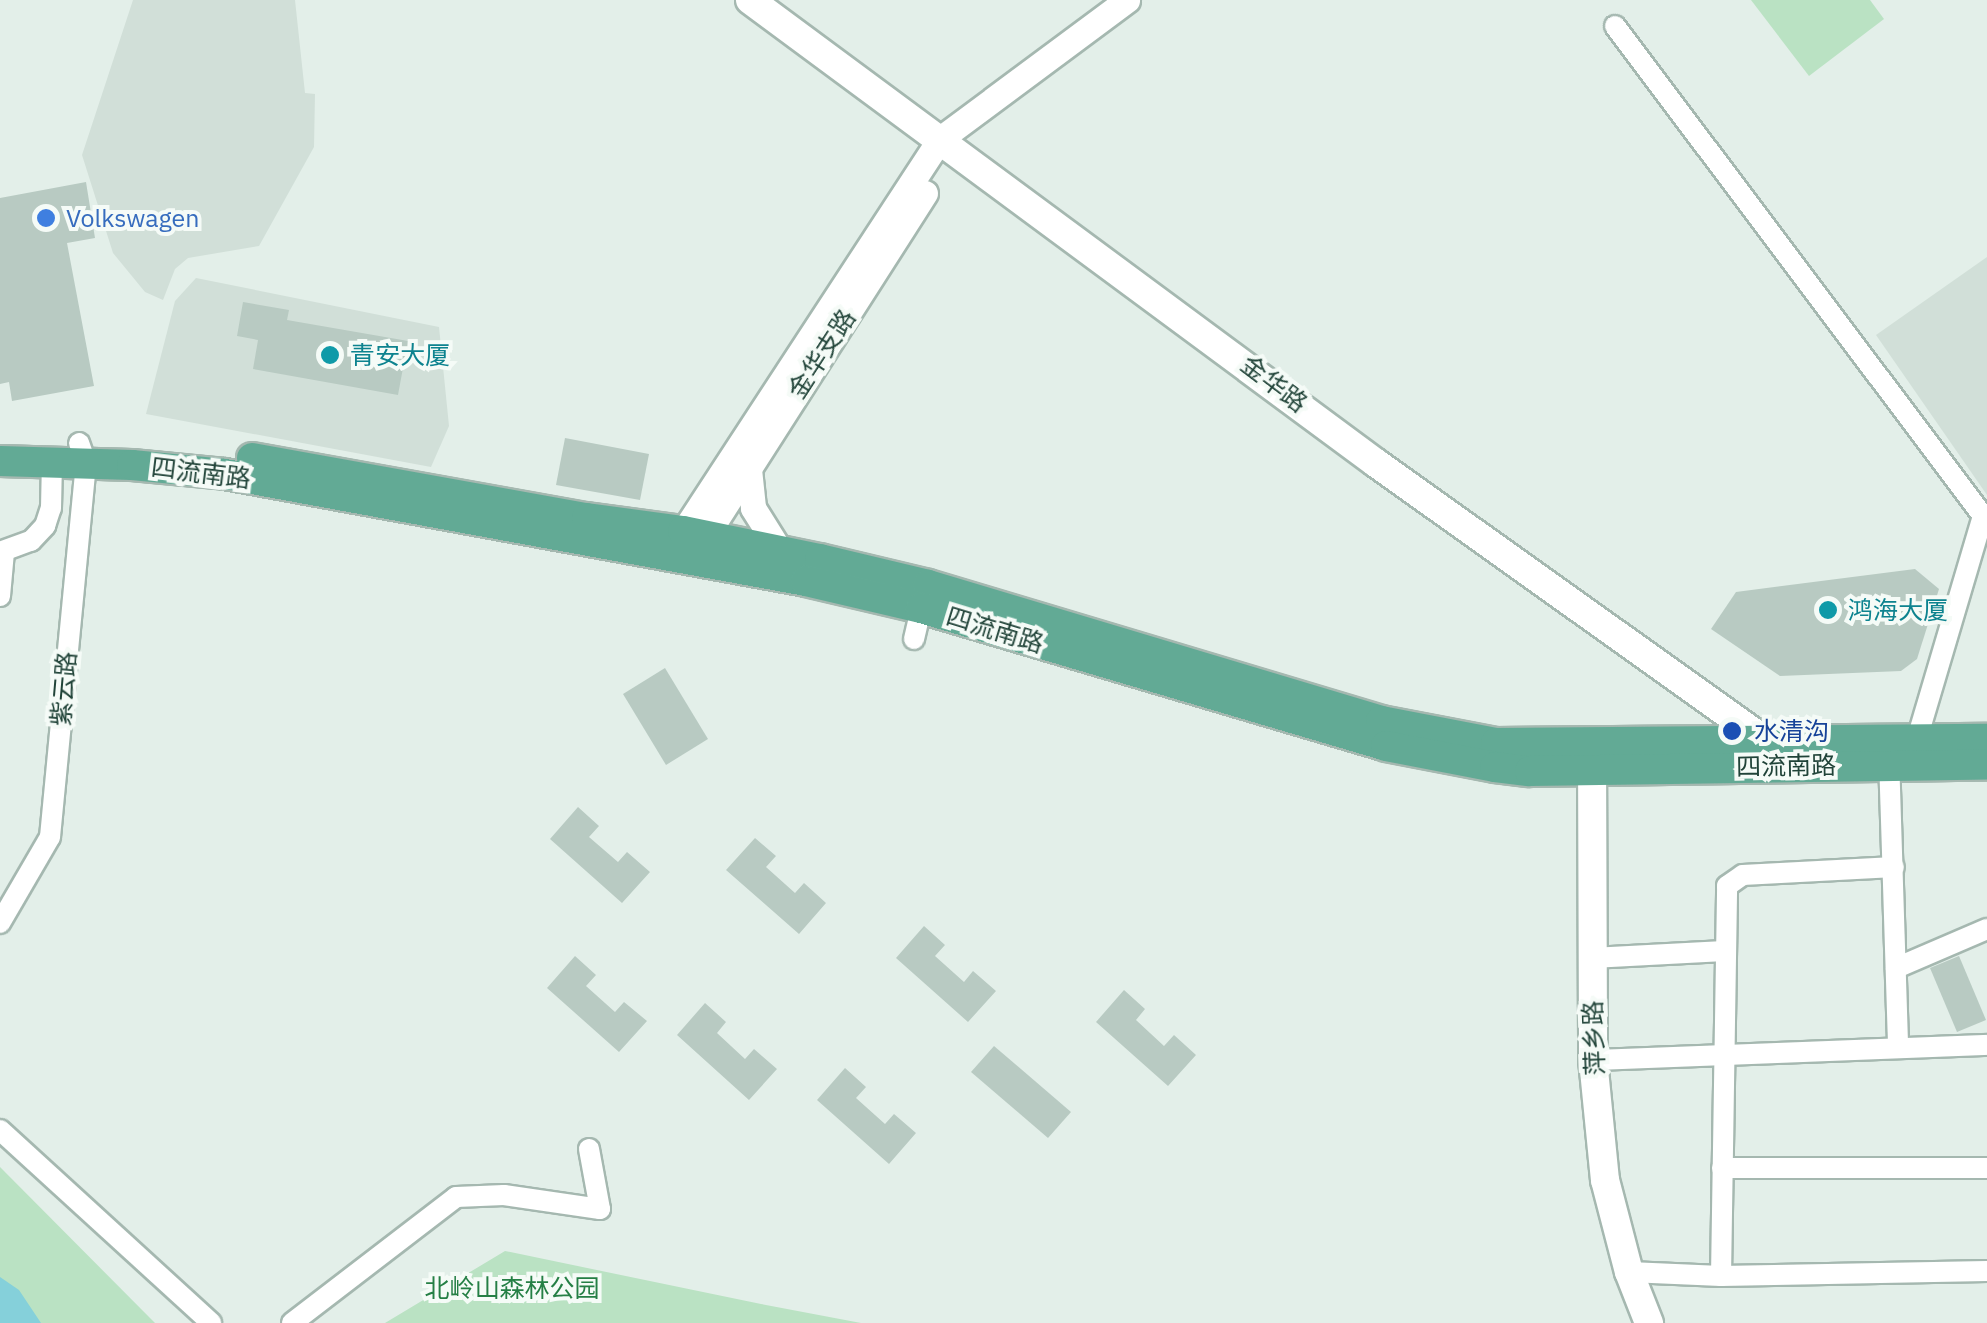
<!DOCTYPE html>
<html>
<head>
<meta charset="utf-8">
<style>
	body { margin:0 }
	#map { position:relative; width:1987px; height:1323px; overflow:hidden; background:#e3efe9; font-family:"IBM Plex Sans","Noto Sans SC",sans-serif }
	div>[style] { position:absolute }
	.built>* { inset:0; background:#d1dfd8 }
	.green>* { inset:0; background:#bae2c3 }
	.water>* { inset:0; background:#85d0da }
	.building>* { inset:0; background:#b8cac2 }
	.roads { filter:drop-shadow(2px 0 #a5b8b0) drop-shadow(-2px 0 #a5b8b0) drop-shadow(0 2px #a5b8b0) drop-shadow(0 -2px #a5b8b0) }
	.minor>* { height:20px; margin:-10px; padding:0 10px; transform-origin:10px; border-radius:10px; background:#fff }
	.tertiary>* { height:25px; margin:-12.5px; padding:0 12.5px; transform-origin:12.5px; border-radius:12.5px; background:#fff }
	.secondary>* { height:28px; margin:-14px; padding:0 14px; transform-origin:14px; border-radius:14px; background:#fff }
	.primary>* { height:30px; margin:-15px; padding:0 15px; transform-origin:15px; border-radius:15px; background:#62aa95 }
	.dots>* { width:28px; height:28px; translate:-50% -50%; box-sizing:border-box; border:5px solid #f5fbf7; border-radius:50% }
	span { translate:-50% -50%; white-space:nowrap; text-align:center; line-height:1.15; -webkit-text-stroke:8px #f5fbf7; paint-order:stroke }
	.shop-label { font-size:25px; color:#366cbe }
	.left { translate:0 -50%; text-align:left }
	.street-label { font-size:25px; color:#204338 }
	.culture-label { font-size:25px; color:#0d838f }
	.transit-label { font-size:25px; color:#164399 }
	.park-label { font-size:25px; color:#257f45 }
</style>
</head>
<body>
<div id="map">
	<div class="built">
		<i style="clip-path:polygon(133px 0,295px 0,305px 93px,315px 94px,314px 147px,259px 246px,188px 258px,175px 269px,163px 300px,145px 292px,113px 253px,82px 155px)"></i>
		<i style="clip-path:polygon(1987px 257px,1987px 495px,1876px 335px)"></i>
		<i style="clip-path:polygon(196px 278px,439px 327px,449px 426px,431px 467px,146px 414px,175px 301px)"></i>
	</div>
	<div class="green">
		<i style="clip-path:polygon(1751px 0,1870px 0,1884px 19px,1809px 76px)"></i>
		<i style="clip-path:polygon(0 1167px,155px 1323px,0 1323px)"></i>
		<i style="clip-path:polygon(505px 1251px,761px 1304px,861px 1323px,385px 1323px)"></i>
	</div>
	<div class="water">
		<i style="clip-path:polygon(0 1277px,19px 1290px,41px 1323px,0 1323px)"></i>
	</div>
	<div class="building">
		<i style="clip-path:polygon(86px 182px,95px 238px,67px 243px,94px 386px,12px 401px,9px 382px,0 384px,0 198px)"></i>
		<i style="clip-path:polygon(243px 302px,289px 310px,287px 320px,408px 341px,398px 395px,253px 369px,258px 340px,237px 336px)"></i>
		<i style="clip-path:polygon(565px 438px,649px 454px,640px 500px,556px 485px)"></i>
		<i style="clip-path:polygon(1915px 569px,1939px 589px,1917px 659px,1901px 671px,1780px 676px,1711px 629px,1736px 592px)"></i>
		<i style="clip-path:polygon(665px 668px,708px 739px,666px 765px,623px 694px)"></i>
		<i style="clip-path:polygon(578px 807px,599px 826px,589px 837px,618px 862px,627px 852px,650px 872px,622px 903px,550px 839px)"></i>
		<i style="clip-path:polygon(755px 838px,776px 856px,766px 867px,795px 893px,804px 883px,826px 903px,799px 934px,726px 870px)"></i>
		<i style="clip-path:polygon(924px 926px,945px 945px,935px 956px,964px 982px,973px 971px,996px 991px,968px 1022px,896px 958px)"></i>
		<i style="clip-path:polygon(575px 956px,596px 975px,586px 986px,615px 1012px,624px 1002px,647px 1021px,619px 1052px,547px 988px)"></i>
		<i style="clip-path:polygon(1959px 956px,1986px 1020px,1957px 1032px,1930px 968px)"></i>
		<i style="clip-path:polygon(1124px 990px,1145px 1009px,1136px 1020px,1164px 1046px,1174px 1035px,1196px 1055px,1168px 1086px,1096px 1022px)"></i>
		<i style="clip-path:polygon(705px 1003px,726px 1022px,717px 1033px,745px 1059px,754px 1049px,777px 1069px,749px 1100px,677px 1035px)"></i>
		<i style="clip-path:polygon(994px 1046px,1071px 1112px,1048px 1138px,971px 1072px)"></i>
		<i style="clip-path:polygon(845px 1068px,866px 1087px,856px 1098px,885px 1124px,894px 1114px,916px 1133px,889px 1164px,817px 1100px)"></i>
	</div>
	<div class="roads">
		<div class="minor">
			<i style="left:1615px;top:26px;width:613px;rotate:53.09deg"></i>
			<i style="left:1983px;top:516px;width:233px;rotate:106.5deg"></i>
			<i style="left:0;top:552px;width:33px;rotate:-20deg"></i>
			<i style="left:31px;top:541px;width:21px;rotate:-47deg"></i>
			<i style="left:45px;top:526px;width:19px;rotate:-72deg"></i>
			<i style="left:51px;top:508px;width:47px;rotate:-88.8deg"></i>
			<i style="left:0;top:596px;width:44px;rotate:-84.8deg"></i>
			<i style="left:914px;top:639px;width:44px;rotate:-76.9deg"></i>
			<i style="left:1889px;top:757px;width:290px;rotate:88.2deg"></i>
			<i style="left:0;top:923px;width:99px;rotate:-59.8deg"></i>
			<i style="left:50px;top:837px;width:376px;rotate:-84.5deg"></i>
			<i style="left:86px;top:463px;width:21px;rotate:-109deg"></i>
			<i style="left:1592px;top:958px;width:132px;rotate:-3deg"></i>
			<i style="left:1896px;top:968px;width:99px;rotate:-23.2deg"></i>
			<i style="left:1593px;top:1060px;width:394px;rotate:-2.2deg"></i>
			<i style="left:0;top:1130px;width:286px;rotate:42.4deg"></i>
			<i style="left:1722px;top:1168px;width:265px"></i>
			<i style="left:1629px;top:1272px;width:92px;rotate:2.5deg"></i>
			<i style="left:1721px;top:1276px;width:266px;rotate:-1.1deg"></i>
			<i style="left:1721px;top:1276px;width:390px;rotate:-89.1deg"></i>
			<i style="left:1727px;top:886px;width:19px;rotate:-35deg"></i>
			<i style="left:1743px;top:875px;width:151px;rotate:-3deg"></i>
			<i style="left:292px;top:1323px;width:207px;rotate:-37.5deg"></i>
			<i style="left:456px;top:1197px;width:48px;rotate:-2.4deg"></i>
			<i style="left:504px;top:1195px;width:97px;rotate:8.3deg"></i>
			<i style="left:600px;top:1209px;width:61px;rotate:-100.4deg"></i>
		</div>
		<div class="tertiary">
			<i style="left:749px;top:469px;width:39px;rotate:84deg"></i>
			<i style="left:753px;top:508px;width:51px;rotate:57.9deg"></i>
			<i style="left:673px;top:547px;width:488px;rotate:-56.8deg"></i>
			<i style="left:940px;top:139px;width:233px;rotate:-36.6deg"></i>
			<i style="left:696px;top:551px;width:425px;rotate:-57.4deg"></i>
		</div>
		<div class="secondary">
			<i style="left:750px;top:0;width:779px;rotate:36.49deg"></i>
			<i style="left:1376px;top:463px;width:489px;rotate:35.5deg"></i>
			<i style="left:1592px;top:751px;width:309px;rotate:89.8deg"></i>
			<i style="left:1593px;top:1060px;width:121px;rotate:84.3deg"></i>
			<i style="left:1605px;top:1180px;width:95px;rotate:75.4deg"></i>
			<i style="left:1629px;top:1272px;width:55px;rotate:68.6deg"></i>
		</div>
		<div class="primary">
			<i style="left:252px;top:458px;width:340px;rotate:10.2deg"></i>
			<i style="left:587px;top:518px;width:97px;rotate:7.7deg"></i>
			<i style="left:683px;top:531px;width:140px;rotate:11.6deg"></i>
			<i style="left:820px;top:559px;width:111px;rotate:13.5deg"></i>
			<i style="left:928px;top:585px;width:473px;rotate:16.7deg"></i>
			<i style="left:1381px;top:721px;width:117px;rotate:10.8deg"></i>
			<i style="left:1496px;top:743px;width:491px;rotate:-0.5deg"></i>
			<i style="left:0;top:461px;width:132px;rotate:1.7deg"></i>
			<i style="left:132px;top:465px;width:93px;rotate:5.5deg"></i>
			<i style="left:225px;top:474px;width:591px;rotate:10.43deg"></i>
			<i style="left:806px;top:581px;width:118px;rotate:13.2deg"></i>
			<i style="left:921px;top:608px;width:485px;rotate:16.5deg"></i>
			<i style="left:1386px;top:746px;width:111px;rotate:10.9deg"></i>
			<i style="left:1495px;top:767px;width:35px;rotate:7deg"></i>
			<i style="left:1530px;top:771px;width:457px;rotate:-0.8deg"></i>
		</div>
	</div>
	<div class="dots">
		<i style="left:46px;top:218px;background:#3f7fe0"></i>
		<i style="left:330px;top:355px;background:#0f9aa8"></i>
		<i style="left:1828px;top:610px;background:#0f9aa8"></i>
		<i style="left:1732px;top:731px;background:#1a4fb4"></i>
	</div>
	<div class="shop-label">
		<span class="left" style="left:66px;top:218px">Volkswagen</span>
	</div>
	<div class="street-label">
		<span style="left:822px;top:354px;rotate:-57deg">金华支路</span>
		<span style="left:1274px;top:384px;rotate:37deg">金华路</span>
		<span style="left:201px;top:473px;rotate:7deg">四流南路</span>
		<span style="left:995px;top:630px;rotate:17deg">四流南路</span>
		<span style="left:64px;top:689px;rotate:-85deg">紫云路</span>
		<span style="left:1786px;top:766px;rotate:-1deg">四流南路</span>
		<span style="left:1594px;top:1038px;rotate:-92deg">萍乡路</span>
	</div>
	<div class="culture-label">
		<span class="left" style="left:350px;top:355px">青安大厦</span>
		<span class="left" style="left:1848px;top:610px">鸿海大厦</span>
	</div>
	<div class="transit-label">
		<span class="left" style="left:1754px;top:731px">水清沟</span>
	</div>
	<div class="park-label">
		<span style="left:512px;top:1288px">北岭山森林公园</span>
	</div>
</div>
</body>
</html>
